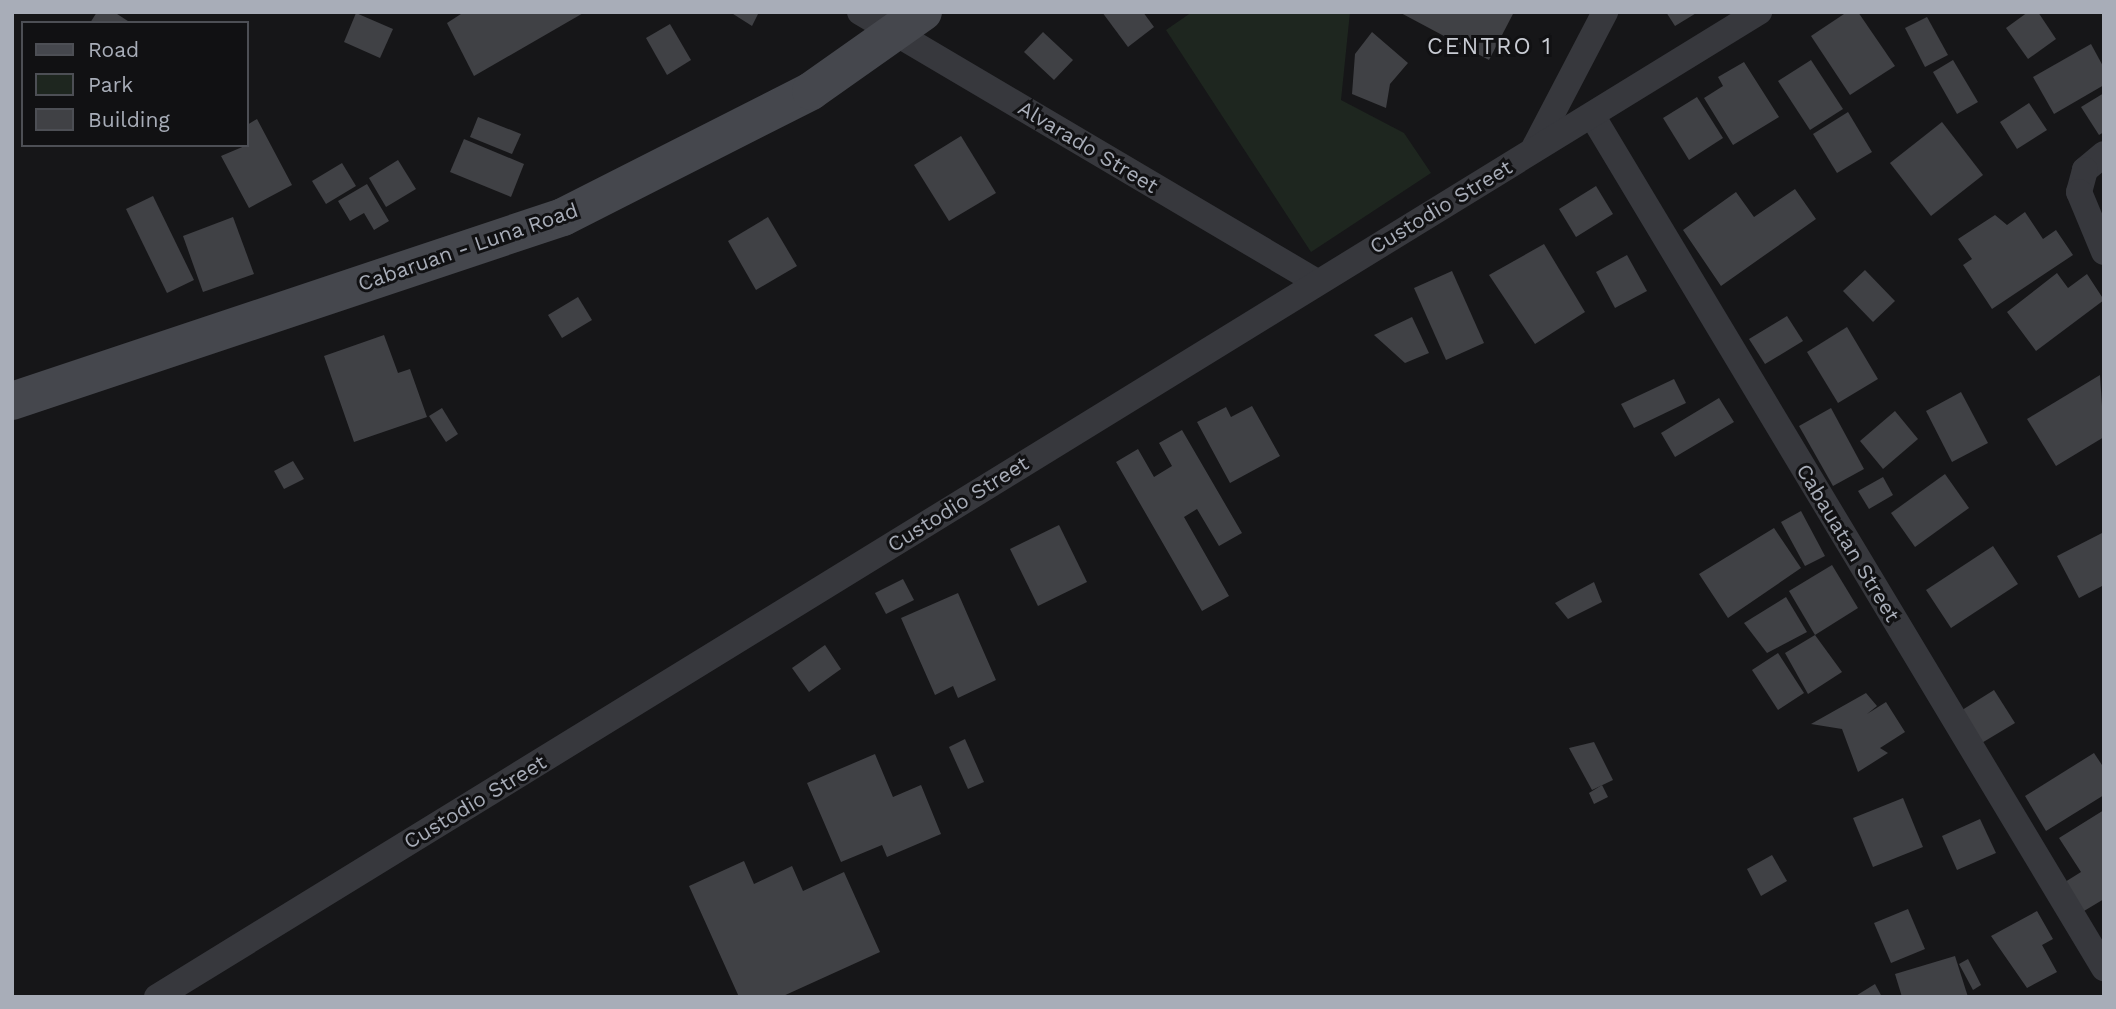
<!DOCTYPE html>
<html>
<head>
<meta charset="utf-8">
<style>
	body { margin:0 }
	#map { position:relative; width:2116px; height:1009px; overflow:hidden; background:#161618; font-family:"Work Sans",sans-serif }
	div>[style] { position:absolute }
	.green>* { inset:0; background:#1e261f }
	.building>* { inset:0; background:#404145 }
	.minor>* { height:26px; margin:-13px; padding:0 13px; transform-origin:13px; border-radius:13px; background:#37383d }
	.secondary>* { height:38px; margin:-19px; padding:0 19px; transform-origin:19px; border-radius:19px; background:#45474d }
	span { translate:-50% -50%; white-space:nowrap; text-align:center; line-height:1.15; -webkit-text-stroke:6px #111113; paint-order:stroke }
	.street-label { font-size:21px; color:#a8adb8 }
	.neighbourhood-label { font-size:23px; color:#c9ccd4; letter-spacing:2px }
	.frame { position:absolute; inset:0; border:14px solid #a8adb8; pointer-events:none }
	.legend { position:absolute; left:21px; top:21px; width:228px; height:126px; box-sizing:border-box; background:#111113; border:2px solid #4d4f55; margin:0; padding:9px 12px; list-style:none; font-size:21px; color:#a8adb8 }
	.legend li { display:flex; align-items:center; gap:14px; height:35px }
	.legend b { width:35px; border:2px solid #4d4f55 }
</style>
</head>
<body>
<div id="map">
	<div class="green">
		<i style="clip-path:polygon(1192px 12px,1350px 12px,1341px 100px,1404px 133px,1431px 173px,1311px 252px,1166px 30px)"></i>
	</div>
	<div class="building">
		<i style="clip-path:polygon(97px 12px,114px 12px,131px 23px,90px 23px)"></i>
		<i style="clip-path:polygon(464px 12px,585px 12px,474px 76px,447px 23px)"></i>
		<i style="clip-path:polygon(730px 12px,759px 12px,752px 26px)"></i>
		<i style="clip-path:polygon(1102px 12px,1143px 12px,1154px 27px,1128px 47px)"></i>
		<i style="clip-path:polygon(1399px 12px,1514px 12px,1489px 60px)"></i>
		<i style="clip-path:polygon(1666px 12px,1698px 12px,1675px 26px)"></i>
		<i style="clip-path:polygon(1847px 12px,1858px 12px,1895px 66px,1850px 95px,1811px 36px)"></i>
		<i style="clip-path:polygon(2028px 12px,2038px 12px,2056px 39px,2028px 59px,2006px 28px)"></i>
		<i style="clip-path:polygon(356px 13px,393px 29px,380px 58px,344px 42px)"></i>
		<i style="clip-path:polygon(1927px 17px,1948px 55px,1925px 67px,1905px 28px)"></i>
		<i style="clip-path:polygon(670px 24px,691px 60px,667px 75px,646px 38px)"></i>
		<i style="clip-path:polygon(1043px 32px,1073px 60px,1054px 80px,1024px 52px)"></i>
		<i style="clip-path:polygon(1372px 32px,1408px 63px,1390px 84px,1386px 108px,1352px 94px,1355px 54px)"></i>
		<i style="clip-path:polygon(2091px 44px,2104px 68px,2104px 85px,2054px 114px,2033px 77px)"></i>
		<i style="clip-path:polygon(1811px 60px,1843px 109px,1810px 130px,1778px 81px)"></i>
		<i style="clip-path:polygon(1953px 60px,1978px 102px,1957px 114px,1933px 72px)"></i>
		<i style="clip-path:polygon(1744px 62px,1779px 117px,1733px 145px,1704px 98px,1723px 86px,1718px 77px)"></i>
		<i style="clip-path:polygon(2104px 93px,2104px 132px,2099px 135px,2081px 107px)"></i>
		<i style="clip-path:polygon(1697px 97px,1723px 138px,1689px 160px,1663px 118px)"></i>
		<i style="clip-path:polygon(2029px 103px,2047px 130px,2017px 149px,2000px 122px)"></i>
		<i style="clip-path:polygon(1848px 112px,1872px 152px,1837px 173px,1813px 134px)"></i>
		<i style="clip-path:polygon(478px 117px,521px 134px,512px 154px,470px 137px)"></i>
		<i style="clip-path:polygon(257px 119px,292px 185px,249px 208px,221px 156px,247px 145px,247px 125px)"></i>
		<i style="clip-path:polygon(1942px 122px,1983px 175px,1931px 216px,1890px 163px)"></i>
		<i style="clip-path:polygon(961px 136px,996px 193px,949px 221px,914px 165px)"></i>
		<i style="clip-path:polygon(464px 139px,524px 164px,511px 197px,450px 172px)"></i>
		<i style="clip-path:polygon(398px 160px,416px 189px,386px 207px,369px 178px)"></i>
		<i style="clip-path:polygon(342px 163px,356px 186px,326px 204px,312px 181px)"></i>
		<i style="clip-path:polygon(367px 184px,389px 221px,374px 230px,364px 213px,350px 221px,338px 201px)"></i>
		<i style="clip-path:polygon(1596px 186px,1613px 214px,1576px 237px,1559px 209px)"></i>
		<i style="clip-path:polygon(1795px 189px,1816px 219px,1721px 286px,1683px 230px,1736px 192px,1754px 217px)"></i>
		<i style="clip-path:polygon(153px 196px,194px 280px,167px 293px,126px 209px)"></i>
		<i style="clip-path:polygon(2025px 212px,2043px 239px,2056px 230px,2073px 255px,1992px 309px,1963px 265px,1972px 259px,1958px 239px,1995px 215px,2007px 225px)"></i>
		<i style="clip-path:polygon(233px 217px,254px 274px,203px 292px,183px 236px)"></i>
		<i style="clip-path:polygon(768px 217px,797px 266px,756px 290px,728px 241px)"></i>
		<i style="clip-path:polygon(1544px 244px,1585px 312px,1535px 344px,1489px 275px)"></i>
		<i style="clip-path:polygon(1627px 255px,1647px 291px,1615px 308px,1596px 272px)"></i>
		<i style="clip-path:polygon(1865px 270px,1895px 301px,1873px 322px,1843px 291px)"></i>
		<i style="clip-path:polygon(1452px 271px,1484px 343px,1446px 360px,1414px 288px)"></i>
		<i style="clip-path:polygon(2057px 273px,2068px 288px,2087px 274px,2104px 300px,2036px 351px,2007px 312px)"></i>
		<i style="clip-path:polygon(578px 297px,592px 320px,562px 338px,548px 315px)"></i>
		<i style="clip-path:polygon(1787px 316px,1803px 341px,1765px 364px,1749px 339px)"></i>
		<i style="clip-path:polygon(1412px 317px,1429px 353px,1405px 363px,1374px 335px)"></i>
		<i style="clip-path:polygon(1847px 327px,1878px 379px,1838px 403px,1807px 352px)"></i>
		<i style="clip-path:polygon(384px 335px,398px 373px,410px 369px,427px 417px,354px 442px,324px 356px)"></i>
		<i style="clip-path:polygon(2100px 375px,2104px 437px,2056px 466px,2027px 419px)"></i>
		<i style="clip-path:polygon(1674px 379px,1686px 403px,1634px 428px,1621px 404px)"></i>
		<i style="clip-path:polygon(1961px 392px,1988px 443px,1952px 462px,1926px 411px)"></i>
		<i style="clip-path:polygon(1719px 398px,1734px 422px,1675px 457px,1661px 433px)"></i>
		<i style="clip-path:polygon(1252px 406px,1280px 456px,1230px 483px,1197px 422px,1226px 407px,1231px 417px)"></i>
		<i style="clip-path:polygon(442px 408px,458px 434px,446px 442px,429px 416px)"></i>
		<i style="clip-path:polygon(1831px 408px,1864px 469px,1833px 486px,1799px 426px)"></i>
		<i style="clip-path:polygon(1895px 411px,1918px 439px,1883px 469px,1860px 441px)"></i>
		<i style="clip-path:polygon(1182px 430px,1242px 533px,1219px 546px,1197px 509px,1184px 517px,1229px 596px,1202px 611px,1116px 462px,1138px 449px,1154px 477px,1172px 466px,1159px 443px)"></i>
		<i style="clip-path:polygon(293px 461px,304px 479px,284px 489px,274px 471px)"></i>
		<i style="clip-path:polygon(1945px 474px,1969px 508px,1915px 547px,1891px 513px)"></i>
		<i style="clip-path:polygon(1883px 477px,1893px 495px,1869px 509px,1858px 491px)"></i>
		<i style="clip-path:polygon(1801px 511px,1825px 556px,1805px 566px,1781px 522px)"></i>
		<i style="clip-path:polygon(1059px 525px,1087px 582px,1038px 606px,1010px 549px)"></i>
		<i style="clip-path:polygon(1774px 528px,1801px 568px,1728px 618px,1699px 574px)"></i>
		<i style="clip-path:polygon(2104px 532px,2104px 585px,2079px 598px,2057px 556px)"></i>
		<i style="clip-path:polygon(1993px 546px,2018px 584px,1951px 628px,1926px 590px)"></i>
		<i style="clip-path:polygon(1832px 565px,1858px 608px,1815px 635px,1789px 591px)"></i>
		<i style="clip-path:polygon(903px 579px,914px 600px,886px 614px,875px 593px)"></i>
		<i style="clip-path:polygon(1594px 582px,1602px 602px,1568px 619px,1555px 603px)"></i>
		<i style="clip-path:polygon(958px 593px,996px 680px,958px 698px,953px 686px,935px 695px,901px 618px)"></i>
		<i style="clip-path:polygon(1786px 597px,1807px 632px,1767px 653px,1744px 623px)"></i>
		<i style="clip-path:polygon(1815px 635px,1842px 672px,1808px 694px,1785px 653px)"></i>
		<i style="clip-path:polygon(825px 645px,841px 669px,809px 692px,792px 668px)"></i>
		<i style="clip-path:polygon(1778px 653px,1804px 693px,1778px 710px,1752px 670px)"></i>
		<i style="clip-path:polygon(1994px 690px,2015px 723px,1980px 744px,1959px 712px)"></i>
		<i style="clip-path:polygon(1866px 693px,1877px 706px,1867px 714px,1886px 702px,1905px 732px,1880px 748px,1888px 753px,1858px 772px,1842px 729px,1811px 724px)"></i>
		<i style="clip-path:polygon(965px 739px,984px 782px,968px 789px,949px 747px)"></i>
		<i style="clip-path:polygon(1594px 742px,1613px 780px,1592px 790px,1569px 748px)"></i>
		<i style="clip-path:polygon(2094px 753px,2104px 768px,2104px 795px,2046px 831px,2025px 796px)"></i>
		<i style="clip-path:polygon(875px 754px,893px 797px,921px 785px,941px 834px,887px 857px,882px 845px,841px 862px,807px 783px)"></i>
		<i style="clip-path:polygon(1602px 785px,1608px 797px,1594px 804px,1589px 793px)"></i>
		<i style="clip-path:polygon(1903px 798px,1923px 847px,1873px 867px,1853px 818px)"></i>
		<i style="clip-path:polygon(2104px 810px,2104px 899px,2084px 911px,2065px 882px,2081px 872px,2059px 838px)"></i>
		<i style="clip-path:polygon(1980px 819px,1996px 853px,1957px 870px,1942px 836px)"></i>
		<i style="clip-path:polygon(1772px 855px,1787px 881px,1761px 896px,1747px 869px)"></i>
		<i style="clip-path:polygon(744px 861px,754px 884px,792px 866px,803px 891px,844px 872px,880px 952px,781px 997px,739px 997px,689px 886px)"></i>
		<i style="clip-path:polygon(1908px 909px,1925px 949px,1891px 963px,1874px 923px)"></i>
		<i style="clip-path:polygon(2037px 911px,2053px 939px,2042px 945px,2057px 972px,2027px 988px,1991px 936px)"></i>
		<i style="clip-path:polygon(1955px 956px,1968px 997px,1902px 997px,1895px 974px)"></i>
		<i style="clip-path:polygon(1968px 959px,1981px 985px,1973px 990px,1959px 964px)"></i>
		<i style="clip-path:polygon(1875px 984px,1882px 997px,1854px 997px)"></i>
	</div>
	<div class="minor">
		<i style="left:860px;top:12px;width:531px;rotate:30.58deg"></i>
		<i style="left:1593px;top:117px;width:993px;rotate:59.02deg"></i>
		<i style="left:1533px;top:150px;width:156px;rotate:-62.4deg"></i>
		<i style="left:2104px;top:154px;width:25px;rotate:140deg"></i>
		<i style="left:2085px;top:170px;width:23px;rotate:105deg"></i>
		<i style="left:2079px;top:192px;width:65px;rotate:67.4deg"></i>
		<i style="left:157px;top:997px;width:1881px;rotate:-31.59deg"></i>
	</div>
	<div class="secondary">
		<i style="left:12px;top:401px;width:581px;rotate:-18.47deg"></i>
		<i style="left:563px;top:217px;width:278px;rotate:-26.9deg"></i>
		<i style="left:811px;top:91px;width:137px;rotate:-35.2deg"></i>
	</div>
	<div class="street-label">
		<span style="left:1088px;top:147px;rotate:31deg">Alvarado Street</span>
		<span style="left:1441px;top:207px;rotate:-31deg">Custodio Street</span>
		<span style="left:468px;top:247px;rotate:-19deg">Cabaruan - Luna Road</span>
		<span style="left:958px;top:504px;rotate:-32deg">Custodio Street</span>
		<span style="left:1848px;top:543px;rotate:59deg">Cabauatan Street</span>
		<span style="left:475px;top:802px;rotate:-31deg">Custodio Street</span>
	</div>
	<div class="neighbourhood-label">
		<span style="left:1490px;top:47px">CENTRO 1</span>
	</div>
	<div class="frame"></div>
	<ul class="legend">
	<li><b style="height:9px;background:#45474d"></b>Road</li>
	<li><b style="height:19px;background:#1e261f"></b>Park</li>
	<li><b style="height:19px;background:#404145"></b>Building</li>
	</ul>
</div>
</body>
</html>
